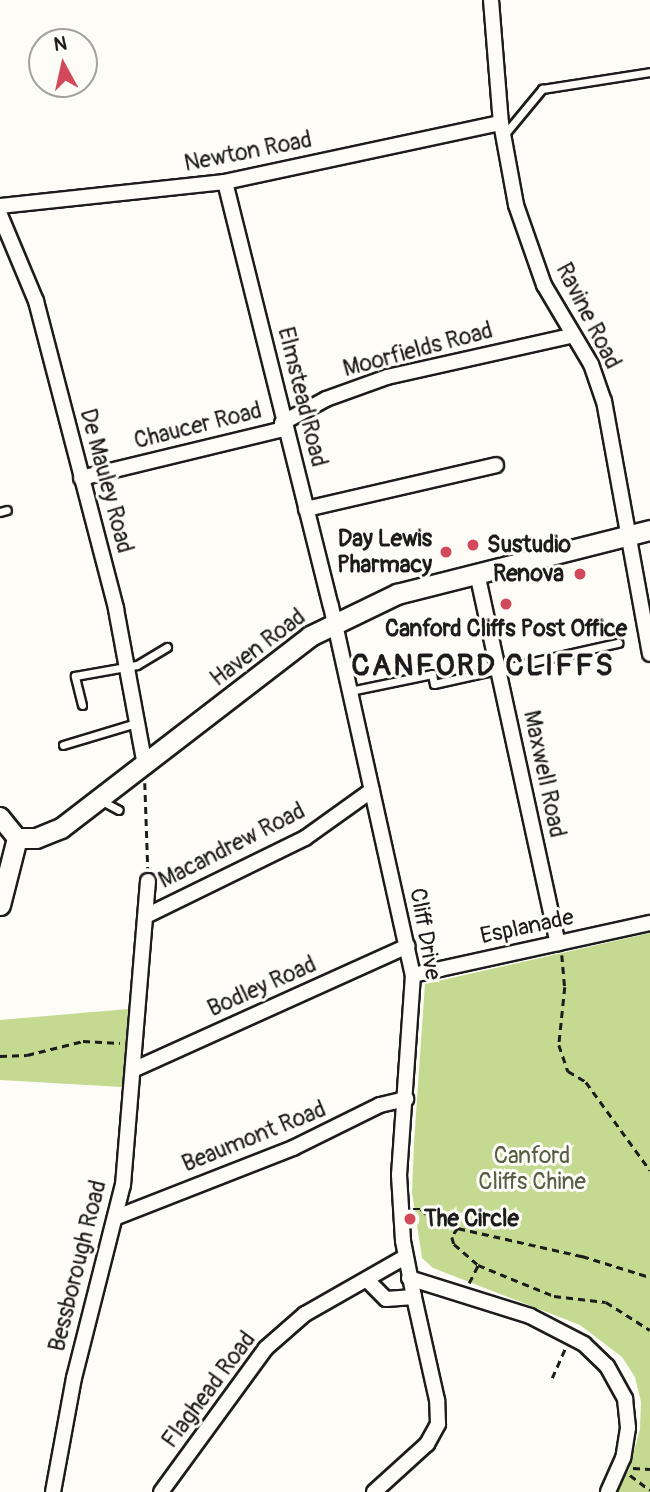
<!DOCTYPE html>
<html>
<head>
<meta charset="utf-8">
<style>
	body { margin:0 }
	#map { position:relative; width:650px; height:1492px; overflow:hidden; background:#fdfcf7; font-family:Pangolin,sans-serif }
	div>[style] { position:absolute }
	.green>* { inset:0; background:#c4da90 }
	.path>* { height:2.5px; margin-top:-1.25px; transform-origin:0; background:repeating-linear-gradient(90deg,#1c1c1c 0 7px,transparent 0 12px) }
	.roads { filter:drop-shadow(2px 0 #1c1c1c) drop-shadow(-2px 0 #1c1c1c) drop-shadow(0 2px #1c1c1c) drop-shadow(0 -2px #1c1c1c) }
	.service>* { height:7px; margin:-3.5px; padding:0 3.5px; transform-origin:3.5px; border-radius:3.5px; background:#fdfcf7 }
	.minor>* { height:14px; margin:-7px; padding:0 7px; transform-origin:7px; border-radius:7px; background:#fdfcf7 }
	.tertiary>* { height:18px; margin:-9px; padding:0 9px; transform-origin:9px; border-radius:9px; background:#fdfcf7 }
	.secondary>* { height:19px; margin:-9.5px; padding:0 9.5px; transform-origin:9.5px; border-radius:9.5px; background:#fdfcf7 }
	.dots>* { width:19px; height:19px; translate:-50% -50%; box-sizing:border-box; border:4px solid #fdfcf7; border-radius:50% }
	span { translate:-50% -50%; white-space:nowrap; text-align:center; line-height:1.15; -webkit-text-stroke:6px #fdfcf7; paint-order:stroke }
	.street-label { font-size:23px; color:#1c1c1c }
	.poi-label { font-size:23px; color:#1c1c1c; font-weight:700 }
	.right { translate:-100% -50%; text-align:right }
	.left { translate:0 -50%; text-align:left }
	.park-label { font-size:23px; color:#575e45 }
	.district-label { font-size:30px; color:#1c1c1c; font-weight:700; letter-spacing:2px }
	.north { position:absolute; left:28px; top:28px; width:70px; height:70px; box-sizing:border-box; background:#fdfcf7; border:2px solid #a3a29f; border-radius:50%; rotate:352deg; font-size:19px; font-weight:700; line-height:28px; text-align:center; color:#1c1c1c }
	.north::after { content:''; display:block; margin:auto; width:24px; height:32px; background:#d1495b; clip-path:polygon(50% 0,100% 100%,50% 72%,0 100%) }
</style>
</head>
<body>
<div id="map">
	<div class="green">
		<i style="clip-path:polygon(650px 933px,650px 1492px,612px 1492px,629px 1470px,640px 1429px,641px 1402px,635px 1377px,622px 1357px,580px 1325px,433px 1268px,422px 1258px,412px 1192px,414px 1143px,425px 984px)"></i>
		<i style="clip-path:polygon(128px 1009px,122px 1087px,0 1080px,0 1020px)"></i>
	</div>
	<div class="path">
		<i style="left:145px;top:783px;width:85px;rotate:88deg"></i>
		<i style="left:562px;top:955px;width:32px;rotate:85deg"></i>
		<i style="left:565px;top:987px;width:58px;rotate:95.9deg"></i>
		<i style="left:559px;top:1045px;width:28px;rotate:71deg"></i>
		<i style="left:568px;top:1071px;width:21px;rotate:31deg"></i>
		<i style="left:586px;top:1082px;width:109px;rotate:54deg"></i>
		<i style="left:0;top:1056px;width:27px;rotate:-2deg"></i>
		<i style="left:27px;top:1055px;width:58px;rotate:-14deg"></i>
		<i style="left:83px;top:1041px;width:37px;rotate:3deg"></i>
		<i style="left:413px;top:1209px;width:8px"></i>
		<i style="left:421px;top:1209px;width:20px;rotate:45deg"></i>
		<i style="left:435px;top:1223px;width:151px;rotate:12.7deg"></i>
		<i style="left:582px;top:1256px;width:71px;rotate:17.2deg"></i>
		<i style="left:458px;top:1228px;width:11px;rotate:124deg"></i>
		<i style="left:452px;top:1237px;width:7px;rotate:74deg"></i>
		<i style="left:454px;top:1244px;width:32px;rotate:41deg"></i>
		<i style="left:478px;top:1265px;width:82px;rotate:22.2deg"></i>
		<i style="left:554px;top:1296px;width:52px;rotate:6.6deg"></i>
		<i style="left:606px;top:1302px;width:52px;rotate:32.5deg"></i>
		<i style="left:469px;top:1283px;width:20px;rotate:-63deg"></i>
		<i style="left:552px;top:1378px;width:32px;rotate:-66deg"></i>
		<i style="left:633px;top:1468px;width:17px;rotate:3deg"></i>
		<i style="left:630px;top:1475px;width:25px;rotate:37deg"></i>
	</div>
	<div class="roads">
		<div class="service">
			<i style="left:504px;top:135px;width:60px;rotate:-50.4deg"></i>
			<i style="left:542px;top:89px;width:109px;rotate:-8.9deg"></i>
			<i style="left:0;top:512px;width:7px;rotate:-16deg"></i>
			<i style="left:350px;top:691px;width:84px;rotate:-11.7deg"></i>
			<i style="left:432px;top:674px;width:10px;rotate:79deg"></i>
			<i style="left:434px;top:684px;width:189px;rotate:-12.6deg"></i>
			<i style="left:82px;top:705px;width:30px;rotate:-104deg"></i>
			<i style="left:75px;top:676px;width:63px;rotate:-10.1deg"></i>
			<i style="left:137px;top:665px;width:35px;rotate:-31deg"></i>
			<i style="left:63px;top:745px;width:76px;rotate:-16.8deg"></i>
			<i style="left:100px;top:800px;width:21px;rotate:28deg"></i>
		</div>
		<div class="minor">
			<i style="left:491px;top:0;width:123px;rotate:85.4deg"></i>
			<i style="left:501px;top:123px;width:83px;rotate:79.6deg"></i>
			<i style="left:516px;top:205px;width:85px;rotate:70.7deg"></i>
			<i style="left:544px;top:285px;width:92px;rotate:59.3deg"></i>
			<i style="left:591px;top:364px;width:39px;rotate:71deg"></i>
			<i style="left:604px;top:401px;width:257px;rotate:79.7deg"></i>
			<i style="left:225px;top:182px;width:437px;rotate:76deg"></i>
			<i style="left:331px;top:606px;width:378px;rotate:77.5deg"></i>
			<i style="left:413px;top:975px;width:200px;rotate:94deg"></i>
			<i style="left:399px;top:1175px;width:66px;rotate:86.5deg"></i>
			<i style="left:403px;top:1241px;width:57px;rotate:78.9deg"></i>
			<i style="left:414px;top:1297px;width:28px;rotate:176deg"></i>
			<i style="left:386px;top:1299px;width:27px;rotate:-135deg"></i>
			<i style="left:0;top:206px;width:226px;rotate:-6.1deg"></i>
			<i style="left:225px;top:182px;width:282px;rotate:-12.1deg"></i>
			<i style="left:0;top:215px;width:93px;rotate:67.3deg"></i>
			<i style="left:36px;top:301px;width:318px;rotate:75.4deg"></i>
			<i style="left:116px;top:609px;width:160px;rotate:79.5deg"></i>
			<i style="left:282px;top:423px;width:50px;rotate:-28.6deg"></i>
			<i style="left:326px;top:399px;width:65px;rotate:-19.8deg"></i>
			<i style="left:387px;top:377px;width:189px;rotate:-12.6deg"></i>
			<i style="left:81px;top:478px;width:209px;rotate:-13.6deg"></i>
			<i style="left:306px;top:509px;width:195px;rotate:-13deg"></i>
			<i style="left:477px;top:573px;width:379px;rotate:77.7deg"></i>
			<i style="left:146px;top:916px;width:177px;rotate:-26.1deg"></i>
			<i style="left:305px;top:838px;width:82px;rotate:-35.6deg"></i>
			<i style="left:413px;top:975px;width:243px;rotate:-12.4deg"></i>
			<i style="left:135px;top:1069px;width:299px;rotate:-24.3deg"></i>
			<i style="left:117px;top:1217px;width:189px;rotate:-21.4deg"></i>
			<i style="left:293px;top:1148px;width:97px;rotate:-26.3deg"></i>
			<i style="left:380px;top:1105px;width:27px;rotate:-13deg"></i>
			<i style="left:409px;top:1278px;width:127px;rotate:17.4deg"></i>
			<i style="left:530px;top:1316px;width:61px;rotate:27.4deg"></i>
			<i style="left:584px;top:1344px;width:32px;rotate:44deg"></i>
			<i style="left:607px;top:1366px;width:38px;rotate:61deg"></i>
			<i style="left:625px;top:1399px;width:29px;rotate:84deg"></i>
			<i style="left:628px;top:1428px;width:30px;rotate:99deg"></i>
			<i style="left:623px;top:1458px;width:37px;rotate:114deg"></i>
			<i style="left:53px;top:1492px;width:116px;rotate:-79.6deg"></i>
			<i style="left:74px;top:1378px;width:199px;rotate:-75.8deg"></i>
			<i style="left:123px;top:1185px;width:305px;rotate:-85.3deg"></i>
			<i style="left:161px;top:1492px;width:178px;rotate:-53.9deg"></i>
			<i style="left:266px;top:1348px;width:52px;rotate:-41.1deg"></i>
			<i style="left:305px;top:1314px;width:115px;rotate:-29.7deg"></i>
			<i style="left:374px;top:1492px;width:72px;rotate:-42.2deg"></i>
			<i style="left:427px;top:1444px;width:23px;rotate:-61deg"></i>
			<i style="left:438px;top:1424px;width:24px;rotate:-92deg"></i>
			<i style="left:437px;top:1400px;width:106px;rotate:-102.6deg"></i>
		</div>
		<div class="tertiary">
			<i style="left:0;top:817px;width:27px;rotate:51deg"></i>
		</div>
		<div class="secondary">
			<i style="left:0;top:905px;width:69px;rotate:-75.8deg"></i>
			<i style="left:17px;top:838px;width:19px"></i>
			<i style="left:36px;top:838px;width:27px;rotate:-22deg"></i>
			<i style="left:61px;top:828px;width:314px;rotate:-37.6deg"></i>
			<i style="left:310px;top:636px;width:97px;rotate:-25.8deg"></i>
			<i style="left:397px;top:594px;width:261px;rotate:-14.2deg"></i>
		</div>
	</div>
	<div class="dots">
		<i style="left:473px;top:545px;background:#d1495b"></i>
		<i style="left:446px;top:552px;background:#d1495b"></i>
		<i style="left:580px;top:574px;background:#d1495b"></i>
		<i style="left:506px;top:604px;background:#d1495b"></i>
		<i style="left:410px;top:1219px;background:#d1495b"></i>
	</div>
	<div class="street-label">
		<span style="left:248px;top:152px;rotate:-11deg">Newton Road</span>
		<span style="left:588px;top:316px;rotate:63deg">Ravine Road</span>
		<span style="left:418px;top:350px;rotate:-15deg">Moorfields Road</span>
		<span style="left:302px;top:397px;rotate:76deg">Elmstead Road</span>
		<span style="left:198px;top:426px;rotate:-14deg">Chaucer Road</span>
		<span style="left:106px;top:481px;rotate:75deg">De Mauley Road</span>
		<span style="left:258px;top:648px;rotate:-37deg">Haven Road</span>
		<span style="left:544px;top:774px;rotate:78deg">Maxwell Road</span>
		<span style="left:232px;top:846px;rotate:-27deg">Macandrew Road</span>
		<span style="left:527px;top:927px;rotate:-12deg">Esplanade</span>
		<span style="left:425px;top:934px;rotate:80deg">Cliff Drive</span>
		<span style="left:262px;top:987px;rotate:-24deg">Bodley Road</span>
		<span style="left:254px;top:1137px;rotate:-22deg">Beaumont Road</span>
		<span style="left:78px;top:1266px;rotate:-76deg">Bessborough Road</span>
		<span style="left:209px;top:1390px;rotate:-53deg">Flaghead Road</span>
	</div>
	<div class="poi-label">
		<span class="right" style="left:432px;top:552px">Day Lewis<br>Pharmacy</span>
		<span class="left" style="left:487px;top:545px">Sustudio</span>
		<span class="right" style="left:564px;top:574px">Renova</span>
		<span style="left:506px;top:629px">Canford Cliffs Post Office</span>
		<span class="left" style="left:424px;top:1219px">The Circle</span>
	</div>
	<div class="park-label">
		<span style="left:532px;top:1169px">Canford<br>Cliffs Chine</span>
	</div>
	<div class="district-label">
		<span style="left:483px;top:666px">CANFORD CLIFFS</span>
	</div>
	<div class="north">N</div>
</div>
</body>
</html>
